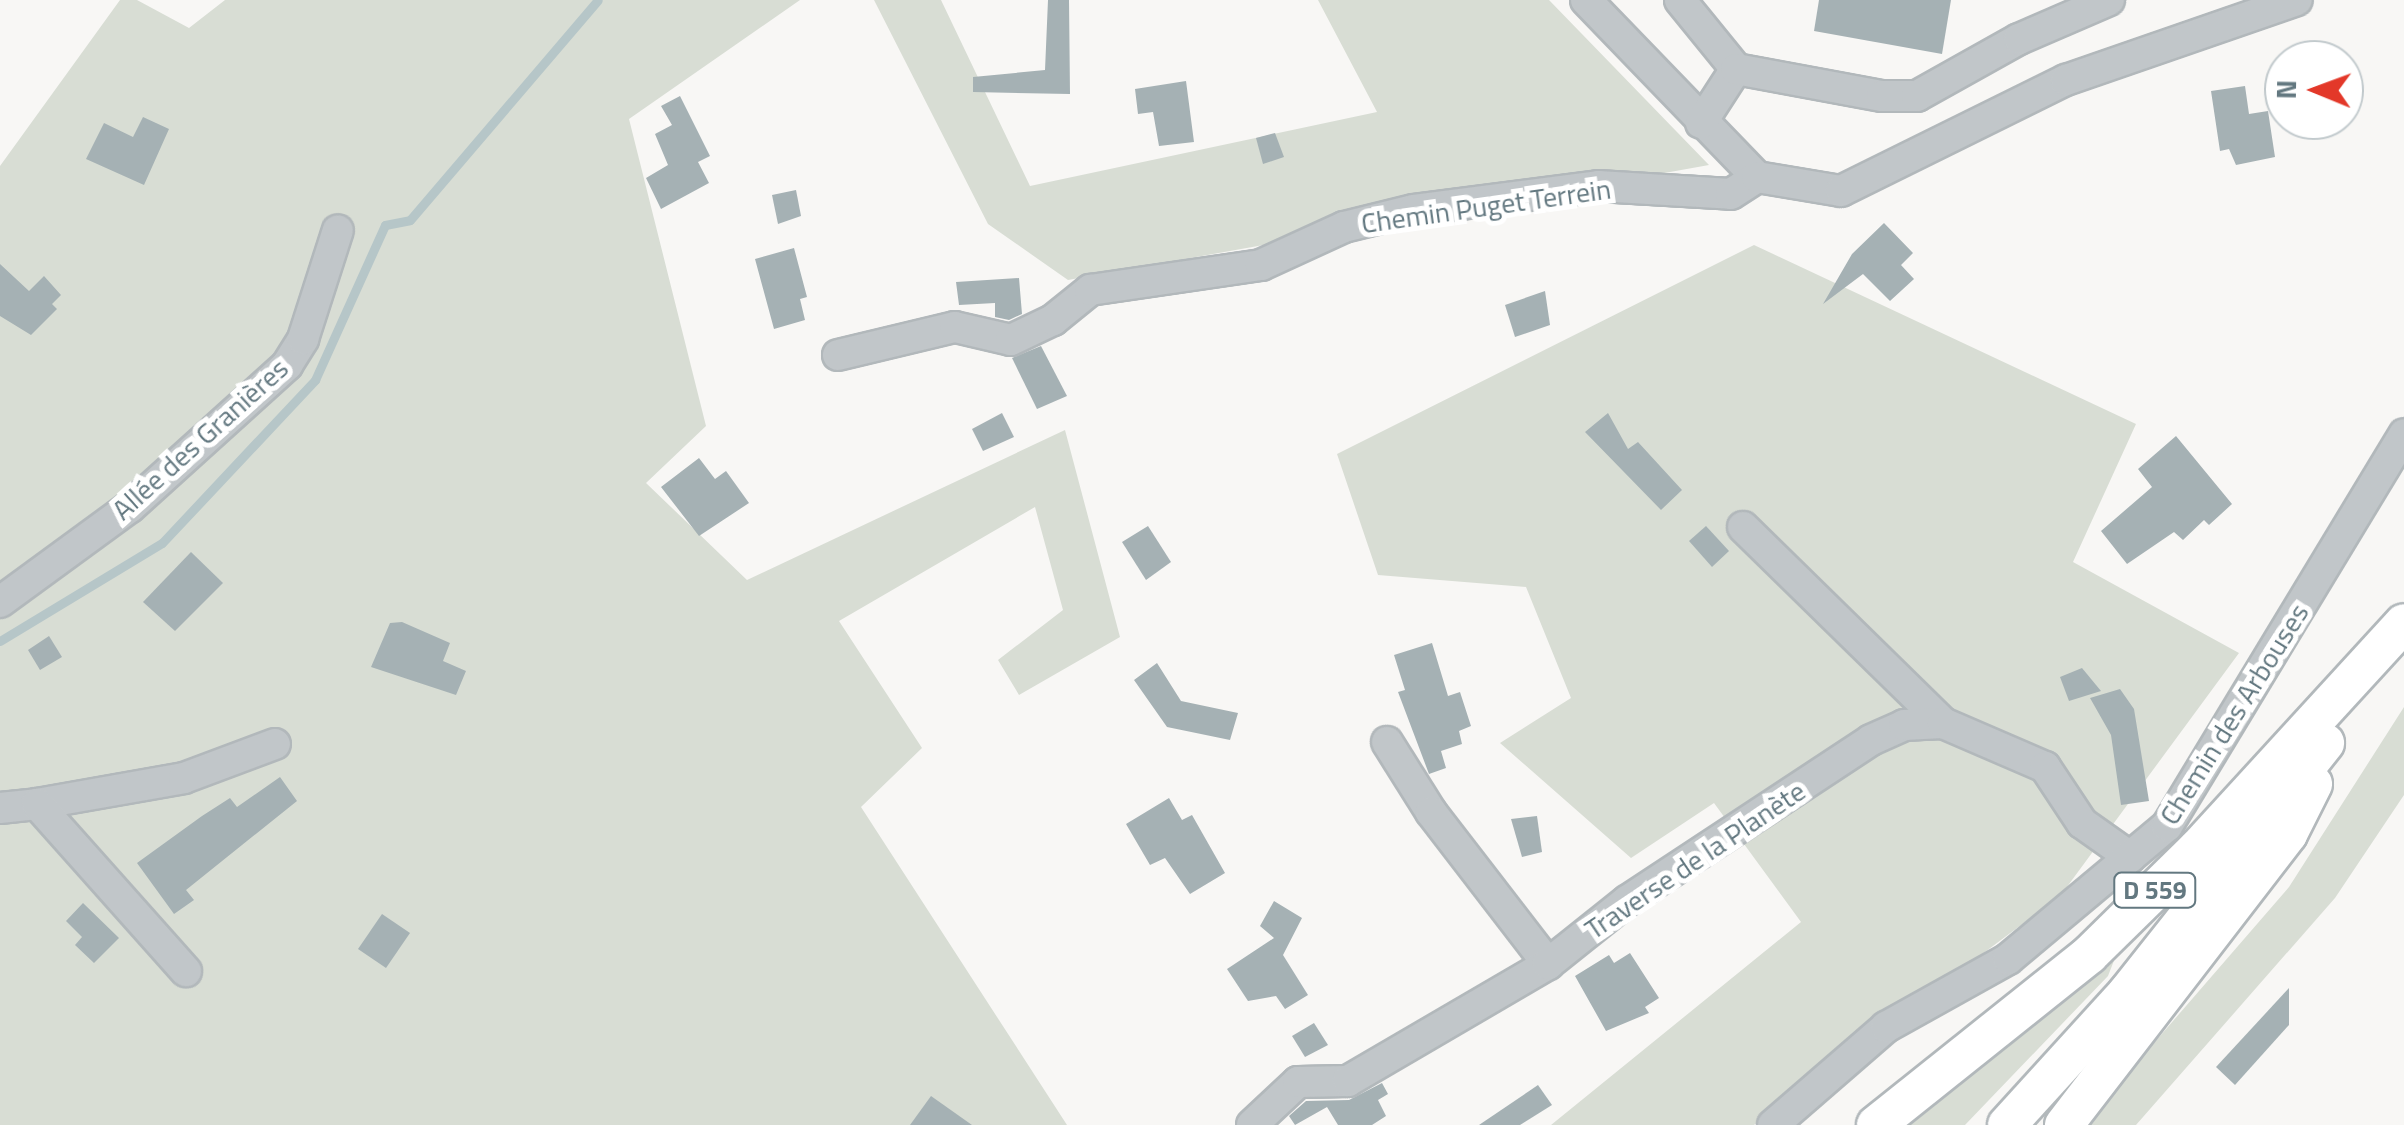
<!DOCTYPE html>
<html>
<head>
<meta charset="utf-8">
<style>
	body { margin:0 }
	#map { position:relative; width:2404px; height:1125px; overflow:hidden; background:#f8f7f5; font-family:"Titillium Web",sans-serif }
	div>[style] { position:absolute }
	.green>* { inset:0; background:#d8ddd4 }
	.stream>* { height:9px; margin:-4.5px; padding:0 4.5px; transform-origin:4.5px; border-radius:4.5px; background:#b6c6c8 }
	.building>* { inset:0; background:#a5b1b4 }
	.roads { filter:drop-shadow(2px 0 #b2b8bb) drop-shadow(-2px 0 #b2b8bb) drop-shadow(0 2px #b2b8bb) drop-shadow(0 -2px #b2b8bb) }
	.minor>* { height:30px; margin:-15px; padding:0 15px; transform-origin:15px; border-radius:15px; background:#c1c6c9 }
	.major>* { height:38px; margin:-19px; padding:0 19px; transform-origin:19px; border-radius:19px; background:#fff }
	span { translate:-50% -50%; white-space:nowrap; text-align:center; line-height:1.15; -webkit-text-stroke:10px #fff; paint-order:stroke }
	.shield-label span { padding:2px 8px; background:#fff; border:2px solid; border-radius:8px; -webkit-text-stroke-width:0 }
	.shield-label { font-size:25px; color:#637880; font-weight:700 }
	.street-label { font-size:28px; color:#637880 }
	.north { position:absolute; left:2264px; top:40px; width:100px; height:100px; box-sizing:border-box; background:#fff; border:2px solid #c1c9cc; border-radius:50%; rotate:271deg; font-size:28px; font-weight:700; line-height:40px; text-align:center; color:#637880 }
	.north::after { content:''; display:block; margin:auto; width:35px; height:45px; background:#e33829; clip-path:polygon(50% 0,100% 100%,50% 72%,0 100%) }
</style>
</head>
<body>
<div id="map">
	<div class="green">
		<i style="clip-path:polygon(120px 0,137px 0,189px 28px,225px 0,800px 0,629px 119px,706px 426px,646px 483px,747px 580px,1065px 430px,1120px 637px,1019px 695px,998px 660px,1063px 610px,1035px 507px,839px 621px,922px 748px,861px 807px,1067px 1125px,0 1125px,0 166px)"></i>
		<i style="clip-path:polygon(874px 0,941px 0,1030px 186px,1377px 112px,1318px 0,1549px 0,1709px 165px,1068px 280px,988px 224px)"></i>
		<i style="clip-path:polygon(1754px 245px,2136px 424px,2073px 562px,2239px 653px,2061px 895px,1754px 1125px,1551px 1125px,1801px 922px,1714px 803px,1631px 858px,1500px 743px,1571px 698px,1526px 587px,1378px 575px,1337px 454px)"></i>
		<i style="clip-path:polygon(2404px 707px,2404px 795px,2335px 898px,2136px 1125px,2083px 1125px,2289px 887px)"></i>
		<i style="clip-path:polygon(2115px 958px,2108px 976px,1965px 1125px,1903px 1125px,2026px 1030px,2101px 962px)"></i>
	</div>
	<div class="stream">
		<i style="left:0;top:641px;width:189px;rotate:-31.2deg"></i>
		<i style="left:162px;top:543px;width:224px;rotate:-46.8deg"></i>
		<i style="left:315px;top:380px;width:170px;rotate:-65.7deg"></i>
		<i style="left:385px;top:225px;width:25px;rotate:-11deg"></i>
		<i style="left:410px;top:220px;width:289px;rotate:-49.5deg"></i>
	</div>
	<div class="building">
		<i style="clip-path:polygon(1048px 0,1069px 0,1070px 94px,973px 92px,973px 77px,1045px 70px)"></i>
		<i style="clip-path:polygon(1819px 0,1951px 0,1942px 54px,1814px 31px)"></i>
		<i style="clip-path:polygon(1186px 81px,1194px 142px,1159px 146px,1153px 112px,1138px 114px,1135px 89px)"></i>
		<i style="clip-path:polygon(2245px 86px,2249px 114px,2268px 111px,2275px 157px,2236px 165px,2229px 149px,2220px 151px,2211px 91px)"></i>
		<i style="clip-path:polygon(680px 96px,710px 156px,698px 162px,709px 183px,661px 209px,646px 178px,668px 165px,655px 134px,672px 125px,661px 106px)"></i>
		<i style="clip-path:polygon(143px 117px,169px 129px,144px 185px,86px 159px,104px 123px,133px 137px)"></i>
		<i style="clip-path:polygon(1275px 133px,1284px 157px,1263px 164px,1256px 138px)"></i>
		<i style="clip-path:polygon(796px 190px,801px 216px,778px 224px,772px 195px)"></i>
		<i style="clip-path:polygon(1884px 223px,1913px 253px,1901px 265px,1914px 279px,1890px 301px,1863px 274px,1823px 304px,1852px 254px)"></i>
		<i style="clip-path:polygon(794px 248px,807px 297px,800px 299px,805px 320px,774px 329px,755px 259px)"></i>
		<i style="clip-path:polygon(0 264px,29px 291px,44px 276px,61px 295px,52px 304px,57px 309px,31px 335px,0 316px)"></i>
		<i style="clip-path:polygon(1019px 278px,1022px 314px,1009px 320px,995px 317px,995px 303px,959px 305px,956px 282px)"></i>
		<i style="clip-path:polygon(1545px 291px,1550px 325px,1515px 337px,1505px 305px)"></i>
		<i style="clip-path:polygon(1041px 346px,1067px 396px,1037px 409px,1012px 358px)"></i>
		<i style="clip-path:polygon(1002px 413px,1014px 437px,983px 451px,972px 429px)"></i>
		<i style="clip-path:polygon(1608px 413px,1628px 449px,1638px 442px,1682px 490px,1661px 510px,1585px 432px)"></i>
		<i style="clip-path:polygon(2176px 436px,2232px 504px,2209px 525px,2204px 520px,2183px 540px,2174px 532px,2127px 564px,2101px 531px,2152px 487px,2138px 469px)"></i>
		<i style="clip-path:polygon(699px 458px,715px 479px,726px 471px,749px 503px,699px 536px,661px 487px)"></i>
		<i style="clip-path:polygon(1148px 526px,1171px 562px,1146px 580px,1122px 542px)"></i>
		<i style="clip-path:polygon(1706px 526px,1729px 551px,1712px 567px,1689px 541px)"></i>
		<i style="clip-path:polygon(191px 552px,223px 583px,175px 631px,143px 602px)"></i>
		<i style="clip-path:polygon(402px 622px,450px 643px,443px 661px,466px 671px,456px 695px,371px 667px,390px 623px)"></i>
		<i style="clip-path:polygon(49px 636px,62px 657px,40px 670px,28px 650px)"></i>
		<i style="clip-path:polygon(1432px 643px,1448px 696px,1460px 692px,1471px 726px,1459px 731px,1462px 744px,1441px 751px,1446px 768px,1429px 774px,1398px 692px,1405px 690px,1394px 655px)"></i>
		<i style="clip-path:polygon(1157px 663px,1181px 701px,1238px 713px,1230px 740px,1167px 727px,1134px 680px)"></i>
		<i style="clip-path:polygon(2082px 668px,2101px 691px,2069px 701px,2060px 677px)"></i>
		<i style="clip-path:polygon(2120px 689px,2134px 709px,2149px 801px,2121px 805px,2111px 735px,2090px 698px)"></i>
		<i style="clip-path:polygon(280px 777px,297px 801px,186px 890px,194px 900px,174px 914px,137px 863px,202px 816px,230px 798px,237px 807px)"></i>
		<i style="clip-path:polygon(1169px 798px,1182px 820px,1192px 815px,1225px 873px,1190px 894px,1165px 858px,1150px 865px,1126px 824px)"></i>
		<i style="clip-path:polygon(1537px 816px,1542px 852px,1522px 857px,1511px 819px)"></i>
		<i style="clip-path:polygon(1274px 901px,1302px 918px,1283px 955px,1308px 995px,1285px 1009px,1276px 996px,1248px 1001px,1227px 969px,1274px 938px,1260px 926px)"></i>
		<i style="clip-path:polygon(83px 903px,119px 938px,94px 963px,75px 945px,82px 937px,66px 921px)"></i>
		<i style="clip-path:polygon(382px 914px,410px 933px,386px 968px,358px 949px)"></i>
		<i style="clip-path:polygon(1630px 953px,1659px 998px,1645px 1007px,1649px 1013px,1606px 1031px,1575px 976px,1609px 955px,1614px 963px)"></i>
		<i style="clip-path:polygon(2289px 988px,2289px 1025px,2235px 1085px,2216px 1067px)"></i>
		<i style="clip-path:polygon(1314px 1023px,1328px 1045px,1305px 1057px,1292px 1036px)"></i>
		<i style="clip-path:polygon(1382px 1083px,1388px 1094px,1378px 1100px,1386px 1116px,1372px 1125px,1338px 1125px,1327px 1107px,1295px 1125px,1289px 1116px,1306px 1101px,1349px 1100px)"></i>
		<i style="clip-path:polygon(1538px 1085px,1552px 1105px,1520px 1125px,1479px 1125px)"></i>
		<i style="clip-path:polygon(931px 1096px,972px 1125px,910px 1125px)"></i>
	</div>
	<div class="roads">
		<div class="minor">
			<i style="left:1586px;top:0;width:246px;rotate:46deg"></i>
			<i style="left:1680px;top:0;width:89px;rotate:50.9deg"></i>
			<i style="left:1701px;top:123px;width:64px;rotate:-57.1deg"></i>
			<i style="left:1736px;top:69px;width:148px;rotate:10.5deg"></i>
			<i style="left:1882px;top:96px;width:35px"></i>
			<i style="left:1917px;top:96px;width:117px;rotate:-29.2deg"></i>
			<i style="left:2019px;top:39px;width:98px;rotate:-23.4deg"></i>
			<i style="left:838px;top:355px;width:120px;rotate:-13.5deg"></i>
			<i style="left:955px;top:327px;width:57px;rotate:13.1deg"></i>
			<i style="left:1011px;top:340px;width:47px;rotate:-25.5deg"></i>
			<i style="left:1053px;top:320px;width:48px;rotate:-39deg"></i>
			<i style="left:1090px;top:290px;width:173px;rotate:-8.3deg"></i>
			<i style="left:1261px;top:265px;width:91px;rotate:-24.6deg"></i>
			<i style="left:1344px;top:227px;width:72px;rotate:-13.7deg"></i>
			<i style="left:1414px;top:210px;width:186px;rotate:-7.4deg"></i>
			<i style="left:1598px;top:186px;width:133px;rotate:3.4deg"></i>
			<i style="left:1731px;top:194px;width:31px;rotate:-33deg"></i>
			<i style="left:1757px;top:177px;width:85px;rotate:9.5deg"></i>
			<i style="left:1841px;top:191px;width:251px;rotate:-26.3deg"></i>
			<i style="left:2066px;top:80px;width:244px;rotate:-19.1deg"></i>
			<i style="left:1743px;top:527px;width:280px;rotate:44.4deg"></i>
			<i style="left:0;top:602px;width:161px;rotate:-36.2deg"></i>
			<i style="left:130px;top:507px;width:212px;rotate:-42.1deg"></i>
			<i style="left:287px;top:365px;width:31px;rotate:-58deg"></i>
			<i style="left:303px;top:339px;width:114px;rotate:-72.2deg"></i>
			<i style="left:1387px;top:742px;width:83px;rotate:57.8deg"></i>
			<i style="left:1431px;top:812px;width:192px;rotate:52.4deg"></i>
			<i style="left:37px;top:804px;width:149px;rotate:-10deg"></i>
			<i style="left:184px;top:778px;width:97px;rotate:-20.5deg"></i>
			<i style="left:0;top:808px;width:37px;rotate:-6deg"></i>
			<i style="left:37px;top:804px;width:224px;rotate:48.3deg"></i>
			<i style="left:1252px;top:1125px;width:63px;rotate:-43.1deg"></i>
			<i style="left:1298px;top:1082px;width:50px;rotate:-1.1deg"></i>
			<i style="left:1348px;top:1081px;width:232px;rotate:-30.3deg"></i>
			<i style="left:1548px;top:964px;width:101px;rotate:-38.6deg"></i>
			<i style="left:1627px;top:901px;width:292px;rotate:-33.4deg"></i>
			<i style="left:1871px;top:740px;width:36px;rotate:-24deg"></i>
			<i style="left:1904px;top:725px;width:39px;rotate:-3deg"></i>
			<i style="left:1943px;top:723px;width:111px;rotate:23.3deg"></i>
			<i style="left:2045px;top:767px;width:67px;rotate:56.5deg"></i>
			<i style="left:2082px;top:823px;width:59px;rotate:35.3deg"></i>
			<i style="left:1773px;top:1125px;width:150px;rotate:-40.9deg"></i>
			<i style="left:1886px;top:1027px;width:140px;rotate:-29.1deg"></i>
			<i style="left:2008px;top:959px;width:207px;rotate:-39.9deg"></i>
			<i style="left:2167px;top:826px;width:458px;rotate:-58.8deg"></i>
		</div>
		<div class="major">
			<i style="left:1876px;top:1125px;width:273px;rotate:-38.6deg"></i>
			<i style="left:2089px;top:955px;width:151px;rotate:-44.5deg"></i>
			<i style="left:2197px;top:849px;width:306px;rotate:-47.5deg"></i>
			<i style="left:2007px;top:1125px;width:178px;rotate:-47.7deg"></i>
			<i style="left:2127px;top:993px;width:319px;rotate:-51.6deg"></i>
			<i style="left:2064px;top:1125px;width:367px;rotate:-52.4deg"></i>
			<i style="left:2288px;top:834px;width:56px;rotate:-63.4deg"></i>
		</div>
	</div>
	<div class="shield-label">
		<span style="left:2155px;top:890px">D 559</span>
	</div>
	<div class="street-label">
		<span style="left:1486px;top:206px;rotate:-8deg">Chemin Puget Terrein</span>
		<span style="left:200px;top:439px;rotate:-42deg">Allée des Granières</span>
		<span style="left:2234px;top:714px;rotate:-58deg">Chemin des Arbouses</span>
		<span style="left:1695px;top:860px;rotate:-34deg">Traverse de la Planète</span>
	</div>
	<div class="north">N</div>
</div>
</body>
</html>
